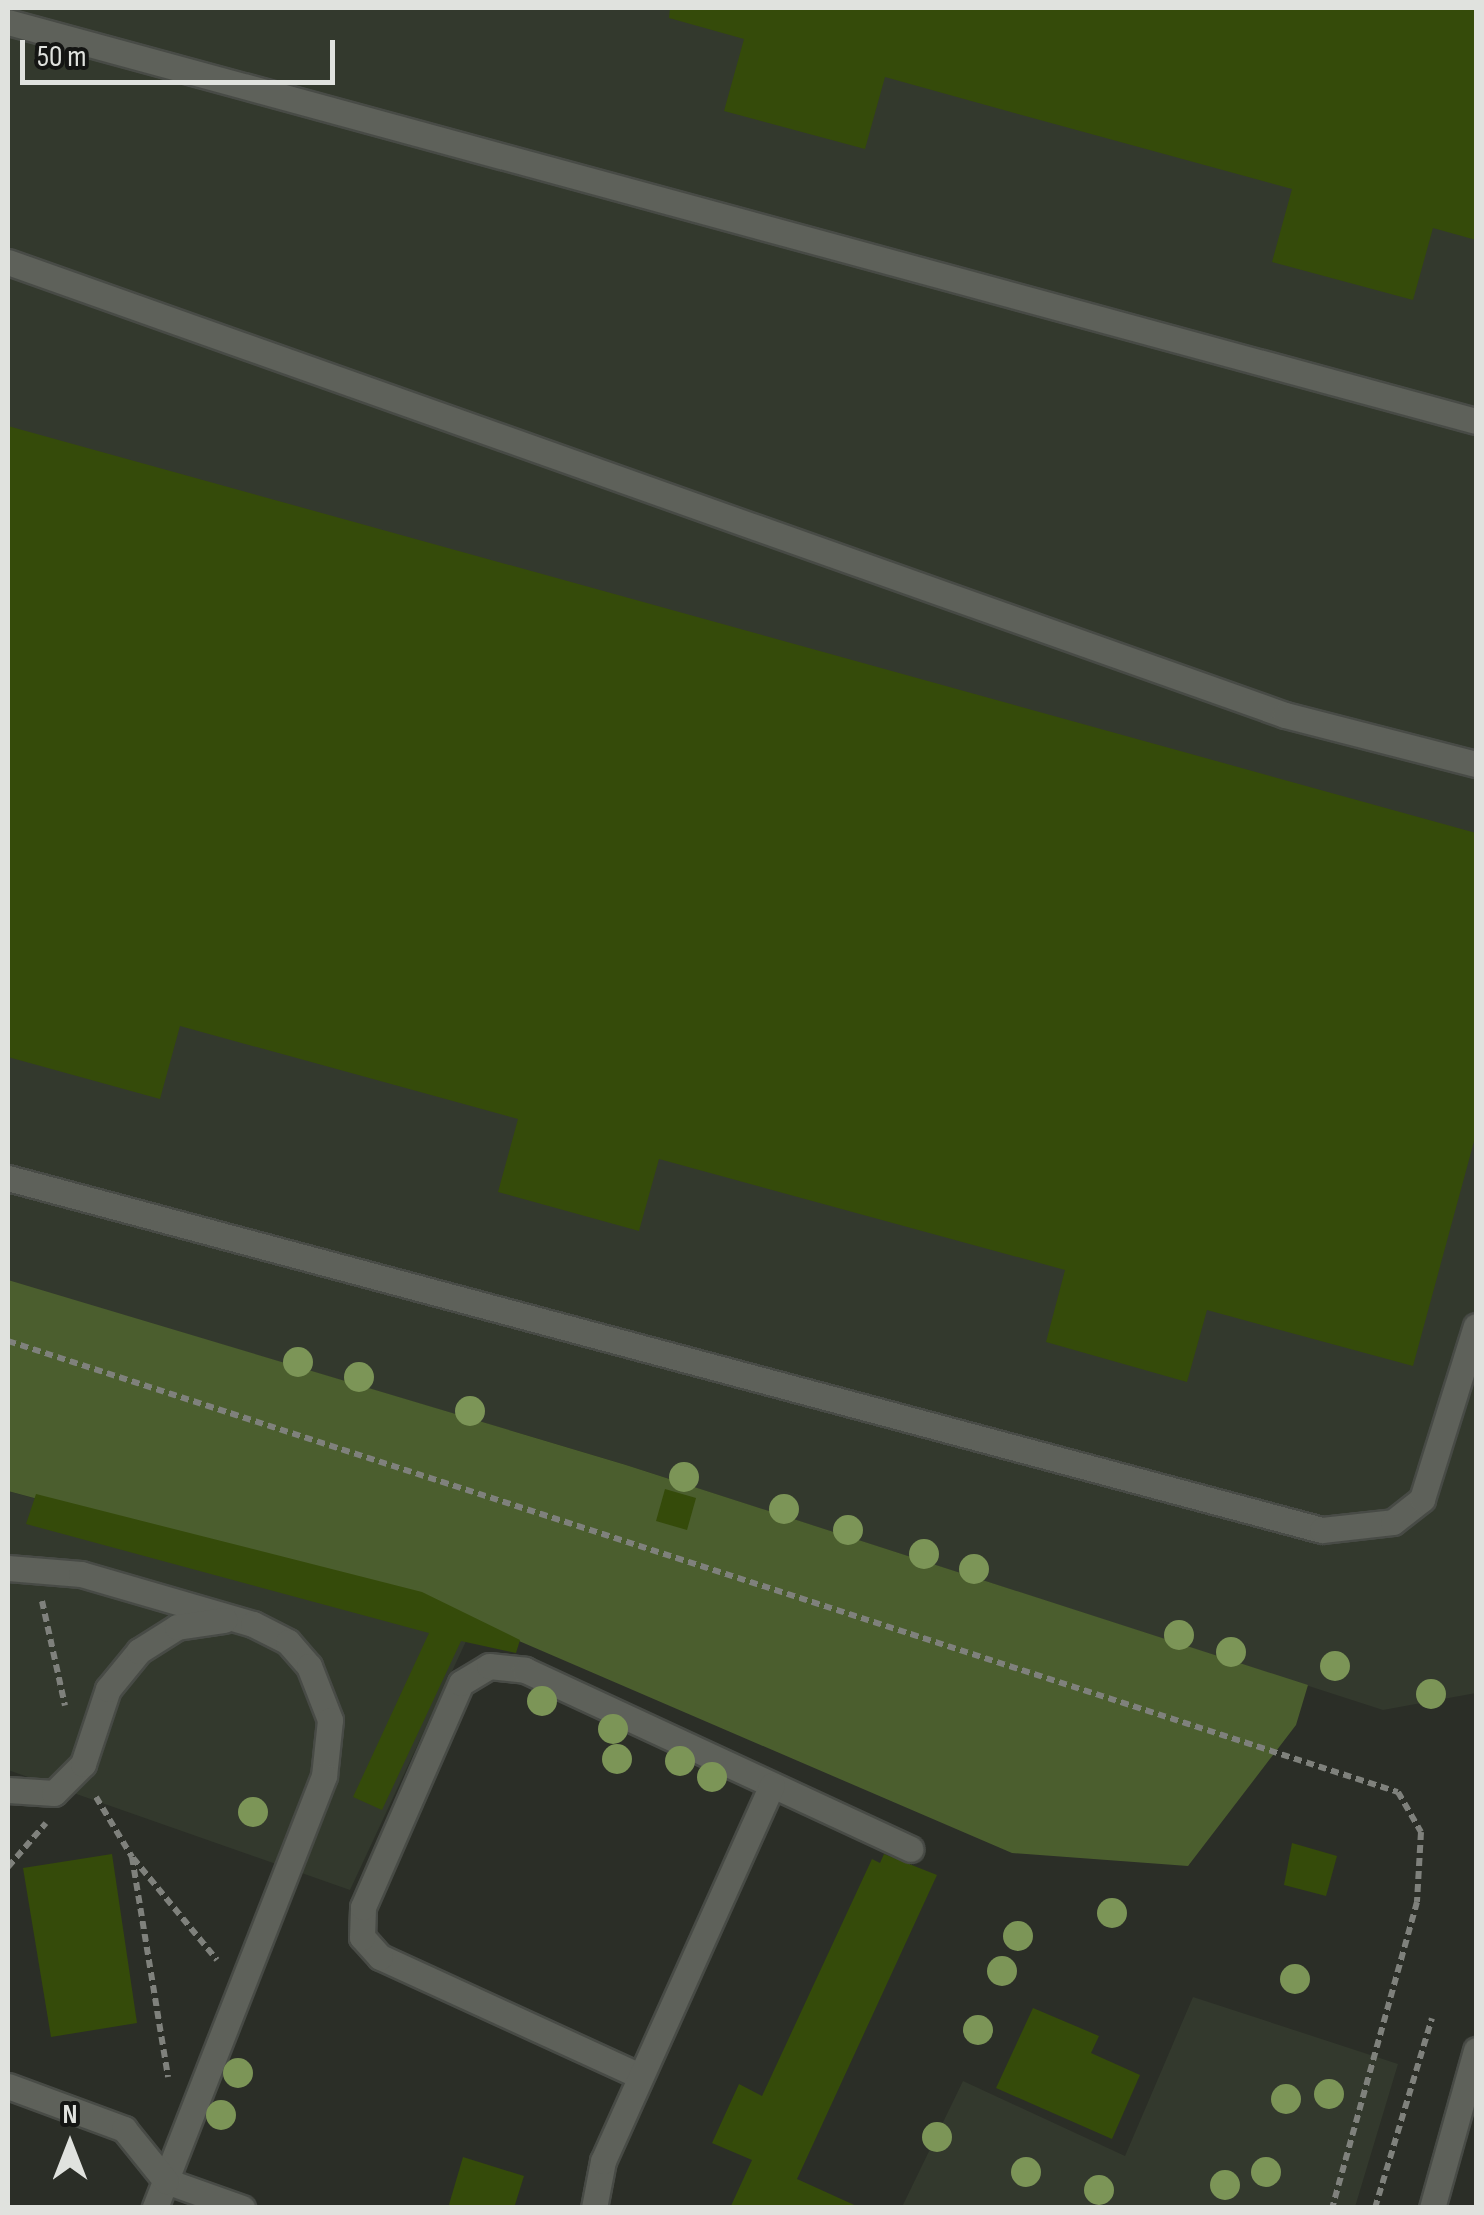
<!DOCTYPE html>
<html>
<head>
<meta charset="utf-8">
<style>
	body { margin:0 }
	#map { position:relative; width:1484px; height:2215px; overflow:hidden; background:#2b2e27; font-family:"Sofia Sans Condensed",sans-serif }
	div>[style] { position:absolute }
	.built>* { inset:0; background:#33392d }
	.green>* { inset:0; background:#4b5e2e }
	.building>* { inset:0; background:#354b0a }
	.path>* { height:6px; margin-top:-3px; transform-origin:0; background:repeating-linear-gradient(90deg,#7f817c 0 8px,transparent 0 13px) }
	.roads { filter:drop-shadow(2px 0 #484b46) drop-shadow(-2px 0 #484b46) drop-shadow(0 2px #484b46) drop-shadow(0 -2px #484b46) }
	.service>* { height:25px; margin:-12.5px; padding:0 12.5px; transform-origin:12.5px; border-radius:12.5px; background:#5e615a }
	.minor>* { height:25px; margin:-12.5px; padding:0 12.5px; transform-origin:12.5px; border-radius:12.5px; background:#5e615a }
	.tertiary>* { height:25px; margin:-12.5px; padding:0 12.5px; transform-origin:12.5px; border-radius:12.5px; background:#5e615a }
	.trees>* { width:30px; height:30px; margin:-15px; border-radius:50%; background:#7c9557 }
	span { translate:-50% -50%; white-space:nowrap; text-align:center; line-height:1.15; -webkit-text-stroke:8px #141513; paint-order:stroke }
	.frame { position:absolute; inset:0; border:10px solid #e0e2de; pointer-events:none }
	.north { position:absolute; left:20px; top:2095px; width:100px; height:100px; -webkit-text-stroke:8px #141513; paint-order:stroke; rotate:0deg; font-size:28px; font-weight:700; line-height:40px; text-align:center; color:#e0e2de }
	.north::after { content:''; display:block; margin:auto; width:35px; height:45px; background:#e0e2de; clip-path:polygon(50% 0,100% 100%,50% 72%,0 100%) }
	.scale { position:absolute; left:20px; top:40px; width:315px; height:45px; box-sizing:border-box; border:5px solid #e0e2de; border-top:0; padding-left:12px; font-size:30px; line-height:35px; white-space:nowrap; color:#e0e2de; -webkit-text-stroke:8px #141513; paint-order:stroke }
</style>
</head>
<body>
<div id="map">
	<div class="built">
		<i style="clip-path:polygon(8px 8px,1476px 8px,1476px 1693px,1383px 1710px,626px 1465px,8px 1281px)"></i>
		<i style="clip-path:polygon(8px 1491px,475px 1622px,350px 1890px,8px 1770px)"></i>
		<i style="clip-path:polygon(1193px 1997px,1398px 2064px,1355px 2207px,902px 2207px,963px 2081px,1125px 2156px)"></i>
	</div>
	<div class="green">
		<i style="clip-path:polygon(8px 1280px,626px 1465px,1308px 1685px,1296px 1725px,1188px 1866px,1012px 1853px,442px 1608px,8px 1491px)"></i>
	</div>
	<div class="building">
		<i style="clip-path:polygon(670px 8px,1476px 8px,1476px 240px,1433px 228px,1413px 300px,1272px 262px,1292px 189px,1018px 114px,885px 77px,865px 149px,724px 111px,744px 39px,669px 18px)"></i>
		<i style="clip-path:polygon(8px 426px,1476px 833px,1476px 1134px,1413px 1366px,1207px 1310px,1187px 1382px,1046px 1342px,1065px 1270px,659px 1159px,639px 1231px,498px 1192px,518px 1119px,180px 1026px,160px 1099px,8px 1057px)"></i>
		<i style="clip-path:polygon(665px 1489px,696px 1498px,687px 1530px,656px 1521px)"></i>
		<i style="clip-path:polygon(36px 1494px,422px 1592px,520px 1640px,516px 1653px,461px 1641px,382px 1810px,353px 1797px,429px 1633px,26px 1524px)"></i>
		<i style="clip-path:polygon(1292px 1843px,1337px 1856px,1326px 1896px,1284px 1885px)"></i>
		<i style="clip-path:polygon(112px 1854px,137px 2023px,51px 2037px,23px 1868px)"></i>
		<i style="clip-path:polygon(884px 1854px,937px 1875px,797px 2179px,861px 2208px,730px 2208px,752px 2160px,712px 2143px,739px 2084px,762px 2096px,872px 1859px,880px 1863px)"></i>
		<i style="clip-path:polygon(1033px 2008px,1099px 2036px,1091px 2053px,1140px 2075px,1112px 2139px,996px 2088px)"></i>
		<i style="clip-path:polygon(463px 2157px,524px 2176px,514px 2208px,448px 2208px)"></i>
	</div>
	<div class="path">
		<i style="left:8px;top:1341px;width:1461px;rotate:17.98deg"></i>
		<i style="left:1398px;top:1792px;width:46px;rotate:60.1deg"></i>
		<i style="left:1421px;top:1832px;width:70px;rotate:93.3deg"></i>
		<i style="left:1417px;top:1902px;width:318px;rotate:105.5deg"></i>
		<i style="left:42px;top:1601px;width:107px;rotate:77.6deg"></i>
		<i style="left:96px;top:1797px;width:70px;rotate:59deg"></i>
		<i style="left:132px;top:1857px;width:223px;rotate:80.7deg"></i>
		<i style="left:133px;top:1858px;width:132px;rotate:50.5deg"></i>
		<i style="left:8px;top:1867px;width:58px;rotate:-49.2deg"></i>
		<i style="left:1375px;top:2208px;width:198px;rotate:-73.3deg"></i>
	</div>
	<div class="roads">
		<div class="service">
			<i style="left:8px;top:22px;width:1521px;rotate:15.21deg"></i>
			<i style="left:8px;top:262px;width:1355px;rotate:19.53deg"></i>
			<i style="left:1285px;top:715px;width:197px;rotate:14.4deg"></i>
			<i style="left:8px;top:1178px;width:1360px;rotate:15deg"></i>
			<i style="left:1322px;top:1530px;width:71px;rotate:-6.4deg"></i>
			<i style="left:1393px;top:1522px;width:37px;rotate:-38deg"></i>
			<i style="left:1422px;top:1499px;width:181px;rotate:-72.7deg"></i>
			<i style="left:640px;top:2076px;width:286px;rotate:-155.4deg"></i>
			<i style="left:380px;top:1957px;width:27px;rotate:-132deg"></i>
			<i style="left:362px;top:1937px;width:30px;rotate:-88deg"></i>
			<i style="left:363px;top:1907px;width:244px;rotate:-66.4deg"></i>
			<i style="left:461px;top:1683px;width:33px;rotate:-31deg"></i>
			<i style="left:489px;top:1666px;width:36px;rotate:6deg"></i>
			<i style="left:525px;top:1670px;width:425px;rotate:24.9deg"></i>
			<i style="left:166px;top:2181px;width:81px;rotate:19.6deg"></i>
			<i style="left:594px;top:2208px;width:48px;rotate:-79.2deg"></i>
			<i style="left:603px;top:2161px;width:412px;rotate:-65.8deg"></i>
		</div>
		<div class="minor">
			<i style="left:8px;top:1568px;width:73px;rotate:4.7deg"></i>
			<i style="left:81px;top:1574px;width:179px;rotate:16.2deg"></i>
			<i style="left:253px;top:1624px;width:39px;rotate:27deg"></i>
			<i style="left:288px;top:1642px;width:32px;rotate:49deg"></i>
			<i style="left:309px;top:1666px;width:58px;rotate:68.7deg"></i>
			<i style="left:330px;top:1720px;width:56px;rotate:96.1deg"></i>
			<i style="left:324px;top:1776px;width:464px;rotate:111.4deg"></i>
			<i style="left:8px;top:1790px;width:46px;rotate:3.7deg"></i>
			<i style="left:54px;top:1793px;width:41px;rotate:-45deg"></i>
			<i style="left:83px;top:1764px;width:79px;rotate:-71.6deg"></i>
			<i style="left:108px;top:1689px;width:49px;rotate:-50.8deg"></i>
			<i style="left:139px;top:1651px;width:45px;rotate:-32.3deg"></i>
			<i style="left:177px;top:1627px;width:48px;rotate:-8.5deg"></i>
			<i style="left:8px;top:2086px;width:124px;rotate:20.3deg"></i>
			<i style="left:124px;top:2129px;width:67px;rotate:51.1deg"></i>
		</div>
		<div class="tertiary">
			<i style="left:1432px;top:2208px;width:164px;rotate:-74.4deg"></i>
		</div>
	</div>
	<div class="trees">
		<i style="left:298px;top:1362px"></i>
		<i style="left:359px;top:1377px"></i>
		<i style="left:470px;top:1411px"></i>
		<i style="left:684px;top:1477px"></i>
		<i style="left:784px;top:1509px"></i>
		<i style="left:848px;top:1530px"></i>
		<i style="left:924px;top:1554px"></i>
		<i style="left:974px;top:1569px"></i>
		<i style="left:1179px;top:1635px"></i>
		<i style="left:1231px;top:1652px"></i>
		<i style="left:1335px;top:1666px"></i>
		<i style="left:1431px;top:1694px"></i>
		<i style="left:542px;top:1701px"></i>
		<i style="left:613px;top:1729px"></i>
		<i style="left:617px;top:1759px"></i>
		<i style="left:680px;top:1761px"></i>
		<i style="left:712px;top:1777px"></i>
		<i style="left:253px;top:1812px"></i>
		<i style="left:1112px;top:1913px"></i>
		<i style="left:1018px;top:1936px"></i>
		<i style="left:1002px;top:1971px"></i>
		<i style="left:1295px;top:1979px"></i>
		<i style="left:978px;top:2030px"></i>
		<i style="left:238px;top:2073px"></i>
		<i style="left:1329px;top:2094px"></i>
		<i style="left:1286px;top:2099px"></i>
		<i style="left:221px;top:2115px"></i>
		<i style="left:937px;top:2137px"></i>
		<i style="left:1026px;top:2172px"></i>
		<i style="left:1266px;top:2172px"></i>
		<i style="left:1225px;top:2185px"></i>
		<i style="left:1099px;top:2190px"></i>
	</div>
	<div class="frame"></div>
	<div class="north">N</div>
	<div class="scale">50 m</div>
</div>
</body>
</html>
